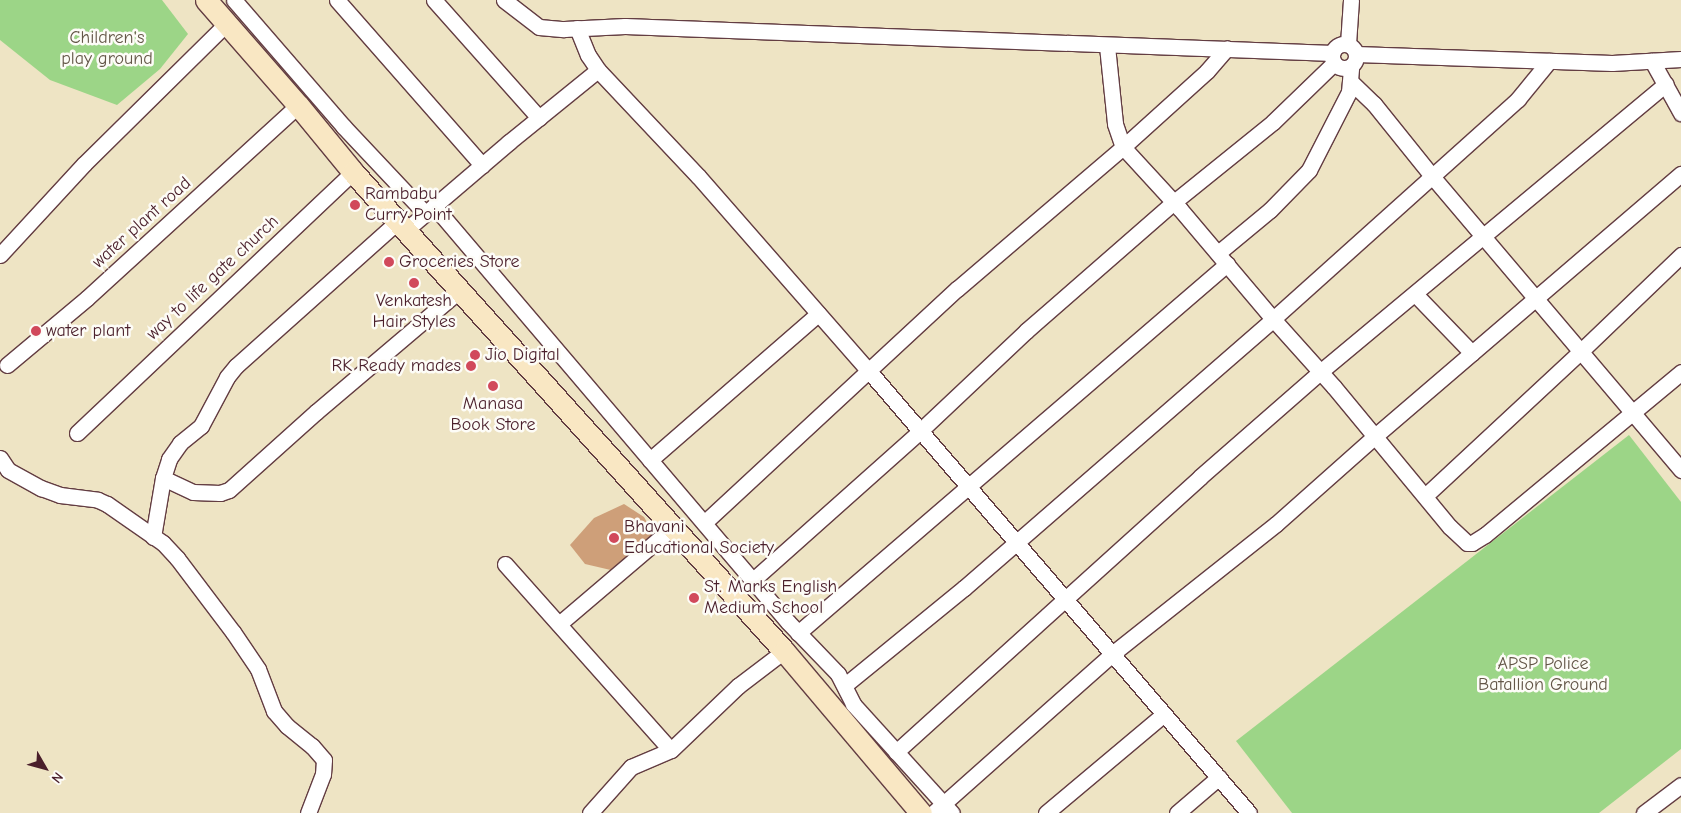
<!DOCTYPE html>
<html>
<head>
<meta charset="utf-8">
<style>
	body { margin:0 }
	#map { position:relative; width:1681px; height:813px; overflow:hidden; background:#eee4c4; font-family:"Comic Neue",sans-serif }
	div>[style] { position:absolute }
	.green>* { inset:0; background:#9cd587 }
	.building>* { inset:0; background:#ce9f79 }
	.roads { filter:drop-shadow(1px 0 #633d42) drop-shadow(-1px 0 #633d42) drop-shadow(0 1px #633d42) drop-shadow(0 -1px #633d42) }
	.minor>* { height:15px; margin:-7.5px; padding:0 7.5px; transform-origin:7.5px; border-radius:7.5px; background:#fff }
	.minor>.ring { margin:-7.5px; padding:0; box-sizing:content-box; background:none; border:15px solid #fff; border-radius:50% }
	.secondary>* { height:21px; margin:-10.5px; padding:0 10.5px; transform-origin:10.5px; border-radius:10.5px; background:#f9e7c3 }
	.dots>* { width:14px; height:14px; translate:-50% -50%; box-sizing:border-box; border:2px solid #fdfcf7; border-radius:50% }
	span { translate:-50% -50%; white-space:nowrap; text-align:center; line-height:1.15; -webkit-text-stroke:5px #fdfcf7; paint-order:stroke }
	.park-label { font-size:18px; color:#635647 }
	.poi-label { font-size:18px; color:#4a1f2b }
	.left { translate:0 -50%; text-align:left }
	.right { translate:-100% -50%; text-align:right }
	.street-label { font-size:18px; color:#4a1f2b }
	.north { position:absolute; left:20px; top:743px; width:50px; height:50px; -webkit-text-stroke:4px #fdfcf7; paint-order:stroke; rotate:128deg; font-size:14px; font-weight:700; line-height:20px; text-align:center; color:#4a1f2b }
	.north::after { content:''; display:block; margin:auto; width:18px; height:22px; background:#4a1f2b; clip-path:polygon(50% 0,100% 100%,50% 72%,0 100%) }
</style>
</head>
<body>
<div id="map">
	<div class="green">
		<i style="clip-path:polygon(0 0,162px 0,188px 34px,160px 69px,117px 105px,50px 80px,0 40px)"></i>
		<i style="clip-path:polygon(1629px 435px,1681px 502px,1681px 749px,1599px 813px,1292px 813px,1236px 741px)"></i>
	</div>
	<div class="building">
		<i style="clip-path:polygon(624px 504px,644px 517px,653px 533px,650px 543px,615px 571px,585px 564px,570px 545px,594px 518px)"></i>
	</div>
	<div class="roads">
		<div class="minor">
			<i style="left:234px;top:0;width:167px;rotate:49.1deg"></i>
			<i style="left:343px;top:126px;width:120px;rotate:46.7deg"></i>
			<i style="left:337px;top:0;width:220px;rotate:48.7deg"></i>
			<i style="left:434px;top:0;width:158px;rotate:48.3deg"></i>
			<i style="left:504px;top:0;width:44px;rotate:37.6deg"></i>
			<i style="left:539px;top:27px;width:25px;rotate:5deg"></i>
			<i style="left:564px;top:29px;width:61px;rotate:-2.8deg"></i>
			<i style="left:625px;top:26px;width:708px;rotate:2.19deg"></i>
			<i style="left:577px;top:28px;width:29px;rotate:68deg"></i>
			<i style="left:588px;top:55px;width:18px;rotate:56deg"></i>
			<i style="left:598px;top:70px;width:146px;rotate:46.7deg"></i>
			<i style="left:698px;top:176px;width:258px;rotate:48.8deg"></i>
			<i style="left:868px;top:370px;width:584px;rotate:49.3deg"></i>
			<i class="ring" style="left:1332px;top:44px;width:9px;height:9px"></i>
			<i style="left:1348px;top:44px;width:44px;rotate:-86.1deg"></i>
			<i style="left:1107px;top:46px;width:78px;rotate:84.1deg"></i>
			<i style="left:1115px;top:124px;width:24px;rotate:71deg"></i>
			<i style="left:1123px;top:147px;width:84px;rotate:47.4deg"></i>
			<i style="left:1180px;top:209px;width:144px;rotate:49.8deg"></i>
			<i style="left:1273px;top:319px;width:91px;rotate:48.1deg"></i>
			<i style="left:1334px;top:387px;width:182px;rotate:50.4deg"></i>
			<i style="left:1450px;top:527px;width:23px;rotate:43deg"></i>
			<i style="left:1467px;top:543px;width:5px"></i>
			<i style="left:1472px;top:543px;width:15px;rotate:-32deg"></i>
			<i style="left:1485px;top:535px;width:255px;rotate:-39.7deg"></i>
			<i style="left:1356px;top:54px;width:256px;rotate:2deg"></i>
			<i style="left:1612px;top:63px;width:69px;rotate:-3.3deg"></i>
			<i style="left:1652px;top:61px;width:60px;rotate:60.9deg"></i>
			<i style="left:1351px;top:82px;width:32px;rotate:44deg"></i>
			<i style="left:1374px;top:104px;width:91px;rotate:51.2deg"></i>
			<i style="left:1431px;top:175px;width:387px;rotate:49.7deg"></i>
			<i style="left:434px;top:206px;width:546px;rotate:49.6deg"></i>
			<i style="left:788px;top:622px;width:72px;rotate:46.1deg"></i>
			<i style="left:838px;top:674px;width:34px;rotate:63deg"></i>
			<i style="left:853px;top:704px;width:147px;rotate:47.8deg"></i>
			<i style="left:406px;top:230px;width:135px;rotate:-40.5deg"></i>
			<i style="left:509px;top:142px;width:114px;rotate:-39deg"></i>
			<i style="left:1218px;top:253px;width:67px;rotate:-39.6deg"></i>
			<i style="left:1270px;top:210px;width:56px;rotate:-45.7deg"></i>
			<i style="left:1309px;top:170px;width:88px;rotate:-62.9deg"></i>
			<i style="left:1349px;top:92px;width:25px;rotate:-85deg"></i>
			<i style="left:0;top:255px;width:124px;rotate:-47.3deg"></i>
			<i style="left:84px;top:164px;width:199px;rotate:-44.6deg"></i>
			<i style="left:1415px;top:294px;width:82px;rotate:46deg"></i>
			<i style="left:7px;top:365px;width:104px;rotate:-39.9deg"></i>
			<i style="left:87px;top:298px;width:286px;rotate:-42.4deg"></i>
			<i style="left:77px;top:433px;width:380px;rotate:-43.4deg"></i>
			<i style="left:0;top:458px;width:14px;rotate:56deg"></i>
			<i style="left:8px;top:470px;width:38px;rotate:29deg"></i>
			<i style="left:41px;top:488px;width:20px;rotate:20deg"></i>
			<i style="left:60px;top:495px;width:38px;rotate:7deg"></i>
			<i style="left:98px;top:500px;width:10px;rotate:24deg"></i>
			<i style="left:107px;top:504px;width:68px;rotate:34.9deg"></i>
			<i style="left:163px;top:543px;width:21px;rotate:47deg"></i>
			<i style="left:177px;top:558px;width:93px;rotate:52.9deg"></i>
			<i style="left:233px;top:632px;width:45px;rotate:56deg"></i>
			<i style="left:258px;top:669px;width:45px;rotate:69.1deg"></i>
			<i style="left:274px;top:711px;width:20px;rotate:49deg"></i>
			<i style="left:287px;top:726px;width:32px;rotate:39deg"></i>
			<i style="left:312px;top:746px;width:18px;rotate:49deg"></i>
			<i style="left:324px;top:760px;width:14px;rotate:94deg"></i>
			<i style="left:323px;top:774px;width:42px;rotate:111deg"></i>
			<i style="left:650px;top:460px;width:223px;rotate:-41deg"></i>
			<i style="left:163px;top:478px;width:33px;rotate:25deg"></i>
			<i style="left:193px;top:492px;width:27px;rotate:2deg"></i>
			<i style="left:220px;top:493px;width:9px;rotate:-18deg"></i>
			<i style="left:229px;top:490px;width:117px;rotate:-41.9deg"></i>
			<i style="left:316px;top:412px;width:189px;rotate:-40.3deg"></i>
			<i style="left:1425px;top:496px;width:213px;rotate:-42.9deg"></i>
			<i style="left:1581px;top:351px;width:139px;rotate:-43.8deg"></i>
			<i style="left:704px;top:523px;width:345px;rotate:-42.8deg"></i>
			<i style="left:957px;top:289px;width:218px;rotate:-40.5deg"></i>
			<i style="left:1123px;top:147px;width:113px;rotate:-42.1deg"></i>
			<i style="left:1207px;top:71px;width:30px;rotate:-49deg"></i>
			<i style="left:153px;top:537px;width:60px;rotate:-80.4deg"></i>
			<i style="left:163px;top:478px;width:20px;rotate:-72deg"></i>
			<i style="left:169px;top:459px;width:19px;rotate:-55deg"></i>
			<i style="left:180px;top:443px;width:27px;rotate:-39deg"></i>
			<i style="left:201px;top:426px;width:55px;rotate:-62deg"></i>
			<i style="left:227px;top:377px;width:14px;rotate:-51deg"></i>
			<i style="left:236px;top:366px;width:217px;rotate:-41.8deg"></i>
			<i style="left:505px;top:564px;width:249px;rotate:48.3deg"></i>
			<i style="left:753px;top:580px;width:224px;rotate:-41.7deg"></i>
			<i style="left:920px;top:431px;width:146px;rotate:-43.3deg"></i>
			<i style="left:1026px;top:331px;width:196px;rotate:-41.1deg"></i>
			<i style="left:1174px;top:202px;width:127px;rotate:-38.9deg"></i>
			<i style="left:1273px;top:122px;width:85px;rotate:-44deg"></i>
			<i style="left:559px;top:624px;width:150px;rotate:-40.4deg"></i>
			<i style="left:798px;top:633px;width:566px;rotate:-40.7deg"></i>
			<i style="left:845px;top:685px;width:154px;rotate:-39.2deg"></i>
			<i style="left:964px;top:588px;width:410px;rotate:-41deg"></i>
			<i style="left:1273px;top:319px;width:329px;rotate:-41.9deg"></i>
			<i style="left:1518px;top:99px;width:49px;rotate:-50.8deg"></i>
			<i style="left:896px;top:752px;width:410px;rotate:-42.1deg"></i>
			<i style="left:1200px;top:477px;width:159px;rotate:-41.2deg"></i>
			<i style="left:1320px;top:372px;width:450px;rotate:-39.8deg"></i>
			<i style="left:590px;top:813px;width:62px;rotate:-48.3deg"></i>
			<i style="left:631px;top:767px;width:43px;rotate:-23deg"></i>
			<i style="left:671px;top:750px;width:93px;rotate:-43.7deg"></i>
			<i style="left:738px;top:686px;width:58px;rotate:-37.3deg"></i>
			<i style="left:933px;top:813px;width:239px;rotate:-41.6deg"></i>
			<i style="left:1112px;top:654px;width:209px;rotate:-38.4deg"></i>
			<i style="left:1276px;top:524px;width:132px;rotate:-41.6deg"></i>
			<i style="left:1375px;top:436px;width:403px;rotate:-40.6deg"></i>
			<i style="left:1046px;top:813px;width:154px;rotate:-40deg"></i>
			<i style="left:1177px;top:813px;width:55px;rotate:-40.6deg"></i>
			<i style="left:1644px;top:813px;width:46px;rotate:-37.1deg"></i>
		</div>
		<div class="secondary">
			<i style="left:206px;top:0;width:140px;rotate:48.8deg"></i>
			<i style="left:298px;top:105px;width:87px;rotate:50.6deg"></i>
			<i style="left:353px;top:172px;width:644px;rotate:48.02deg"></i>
			<i style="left:784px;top:651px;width:212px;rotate:49.8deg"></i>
		</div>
	</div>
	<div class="dots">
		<i style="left:355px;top:205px;background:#d1495b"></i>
		<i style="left:389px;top:262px;background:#d1495b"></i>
		<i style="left:414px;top:283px;background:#d1495b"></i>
		<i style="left:36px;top:331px;background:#d1495b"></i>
		<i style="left:475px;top:355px;background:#d1495b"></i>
		<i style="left:471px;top:366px;background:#d1495b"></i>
		<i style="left:493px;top:386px;background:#d1495b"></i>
		<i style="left:614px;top:538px;background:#d1495b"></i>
		<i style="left:694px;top:598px;background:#d1495b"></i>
	</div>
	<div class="park-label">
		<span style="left:107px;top:49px">Children's<br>play ground</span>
		<span style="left:1543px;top:675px">APSP Police<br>Batallion Ground</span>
	</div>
	<div class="poi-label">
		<span class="left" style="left:365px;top:205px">Rambabu<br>Curry Point</span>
		<span class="left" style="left:399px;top:262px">Groceries Store</span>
		<span style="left:414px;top:312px">Venkatesh<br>Hair Styles</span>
		<span class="left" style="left:46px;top:331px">water plant</span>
		<span class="left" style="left:485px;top:355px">Jio Digital</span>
		<span class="right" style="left:461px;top:366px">RK Ready mades</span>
		<span style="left:493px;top:415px">Manasa<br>Book Store</span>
		<span class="left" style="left:624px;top:538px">Bhavani<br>Educational Society</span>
		<span class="left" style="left:704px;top:598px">St. Marks English<br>Medium School</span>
	</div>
	<div class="street-label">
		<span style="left:142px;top:223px;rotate:-42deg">water plant road</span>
		<span style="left:213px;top:278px;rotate:-43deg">way to life gate church</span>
	</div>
	<div class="north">N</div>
</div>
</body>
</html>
